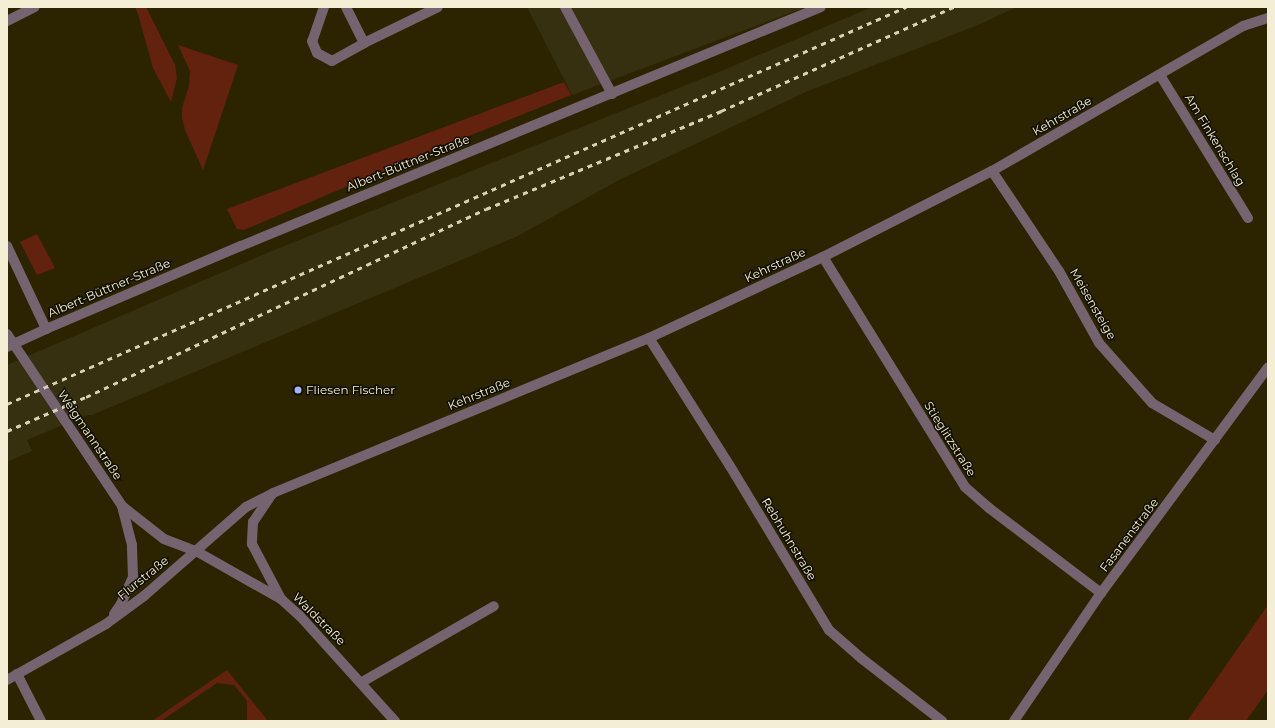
<!DOCTYPE html>
<html>
<head>
<meta charset="utf-8">
<style>
	body { margin:0 }
	#map { position:relative; width:1275px; height:728px; overflow:hidden; background:#2c2400; font-family:Montserrat,sans-serif }
	div>[style] { position:absolute }
	.built>* { inset:0; background:#362f10 }
	.green>* { inset:0; background:#62220d }
	.service>* { height:10px; margin:-5px; padding:0 5px; transform-origin:5px; border-radius:5px; background:#766370 }
	.minor>* { height:10px; margin:-5px; padding:0 5px; transform-origin:5px; border-radius:5px; background:#766370 }
	.tertiary>* { height:10px; margin:-5px; padding:0 5px; transform-origin:5px; border-radius:5px; background:#766370 }
	.rail>* { height:3px; margin-top:-1.5px; transform-origin:0; background:repeating-linear-gradient(90deg,#d8d3b7 0 5px,transparent 0 10px) }
	.minor-bridge>* { height:10px; margin:-5px; padding:0 5px; transform-origin:5px; border-radius:5px; background:#766370 }
	.dots>* { width:11px; height:11px; translate:-50% -50%; box-sizing:border-box; border:2px solid #120e00; border-radius:50% }
	span { translate:-50% -50%; white-space:nowrap; text-align:center; line-height:1.15; -webkit-text-stroke:3px #120e00; paint-order:stroke }
	.street-label { font-size:12px; color:#f4efd4 }
	.poi-label { font-size:12px; color:#f4efd4 }
	.left { translate:0 -50%; text-align:left }
	.frame { position:absolute; inset:0; border:8px solid #f4efd4; pointer-events:none }
</style>
</head>
<body>
<div id="map">
	<div class="built">
		<i style="clip-path:polygon(527px 7px,806px 7px,572px 95px)"></i>
		<i style="clip-path:polygon(872px 7px,1017px 7px,978px 25px,808px 91px,621px 179px,516px 237px,92px 415px,87px 415px,27px 440px,32px 451px,7px 462px,7px 365px,267px 253px,726px 69px)"></i>
	</div>
	<div class="green">
		<i style="clip-path:polygon(135px 7px,146px 7px,175px 65px,177px 78px,171px 102px,153px 68px,138px 14px)"></i>
		<i style="clip-path:polygon(178px 45px,238px 65px,203px 170px,185px 130px,182px 118px,182px 108px,189px 86px,190px 71px)"></i>
		<i style="clip-path:polygon(564px 82px,571px 95px,412px 159px,244px 230px,237px 229px,227px 209px)"></i>
		<i style="clip-path:polygon(37px 234px,55px 268px,37px 275px,20px 242px)"></i>
		<i style="clip-path:polygon(1268px 605px,1268px 690px,1246px 721px,1187px 721px)"></i>
		<i style="clip-path:polygon(227px 670px,268px 721px,247px 721px,247px 701px,234px 685px,217px 683px,161px 721px,152px 721px)"></i>
	</div>
	<div class="service">
		<i style="left:565px;top:7px;width:99px;rotate:61.6deg"></i>
		<i style="left:364px;top:43px;width:82px;rotate:-25.9deg"></i>
		<i style="left:17px;top:674px;width:53px;rotate:62.9deg"></i>
		<i style="left:362px;top:682px;width:152px;rotate:-29.9deg"></i>
	</div>
	<div class="minor">
		<i style="left:324px;top:7px;width:36px;rotate:109deg"></i>
		<i style="left:312px;top:41px;width:13px;rotate:67deg"></i>
		<i style="left:317px;top:53px;width:17px;rotate:28deg"></i>
		<i style="left:332px;top:61px;width:37px;rotate:-29deg"></i>
		<i style="left:364px;top:43px;width:40px;rotate:-116.6deg"></i>
		<i style="left:7px;top:21px;width:31px;rotate:-27deg"></i>
		<i style="left:1160px;top:75px;width:168px;rotate:58.4deg"></i>
		<i style="left:992px;top:171px;width:120px;rotate:56.2deg"></i>
		<i style="left:1059px;top:271px;width:82px;rotate:60.9deg"></i>
		<i style="left:1099px;top:343px;width:80px;rotate:48.5deg"></i>
		<i style="left:1152px;top:403px;width:73px;rotate:30.4deg"></i>
		<i style="left:7px;top:246px;width:92px;rotate:64.8deg"></i>
		<i style="left:46px;top:329px;width:212px;rotate:-23.1deg"></i>
		<i style="left:241px;top:246px;width:627px;rotate:-22.4deg"></i>
		<i style="left:823px;top:257px;width:270px;rotate:58.3deg"></i>
		<i style="left:965px;top:487px;width:32px;rotate:41deg"></i>
		<i style="left:989px;top:508px;width:141px;rotate:37.2deg"></i>
		<i style="left:649px;top:338px;width:151px;rotate:57.7deg"></i>
		<i style="left:730px;top:466px;width:192px;rotate:58.9deg"></i>
		<i style="left:829px;top:630px;width:43px;rotate:41.2deg"></i>
		<i style="left:861px;top:658px;width:103px;rotate:37.9deg"></i>
		<i style="left:272px;top:494px;width:34px;rotate:124deg"></i>
		<i style="left:253px;top:522px;width:22px;rotate:93deg"></i>
		<i style="left:252px;top:544px;width:62px;rotate:62.2deg"></i>
		<i style="left:114px;top:614px;width:12px;rotate:-55deg"></i>
		<i style="left:121px;top:604px;width:30px;rotate:-66deg"></i>
		<i style="left:133px;top:577px;width:32px;rotate:-92deg"></i>
		<i style="left:132px;top:545px;width:40px;rotate:-104.4deg"></i>
		<i style="left:7px;top:680px;width:114px;rotate:-29.5deg"></i>
		<i style="left:106px;top:624px;width:47px;rotate:-36.4deg"></i>
		<i style="left:144px;top:596px;width:135px;rotate:-41.1deg"></i>
		<i style="left:246px;top:507px;width:30px;rotate:-27deg"></i>
		<i style="left:273px;top:493px;width:407px;rotate:-22.4deg"></i>
		<i style="left:649px;top:338px;width:192px;rotate:-25deg"></i>
		<i style="left:823px;top:257px;width:190px;rotate:-27deg"></i>
		<i style="left:992px;top:171px;width:290px;rotate:-30deg"></i>
		<i style="left:1243px;top:26px;width:26px;rotate:-18deg"></i>
		<i style="left:1014px;top:721px;width:155px;rotate:-55.8deg"></i>
		<i style="left:1101px;top:593px;width:281px;rotate:-53.5deg"></i>
	</div>
	<div class="tertiary">
		<i style="left:7px;top:334px;width:207px;rotate:56.2deg"></i>
		<i style="left:122px;top:506px;width:53px;rotate:38.2deg"></i>
		<i style="left:164px;top:539px;width:34px;rotate:21deg"></i>
		<i style="left:196px;top:551px;width:98px;rotate:29.5deg"></i>
		<i style="left:281px;top:599px;width:25px;rotate:42deg"></i>
		<i style="left:300px;top:616px;width:142px;rotate:47.9deg"></i>
	</div>
	<div class="rail">
		<i style="left:7px;top:404px;width:983px;rotate:-23.83deg"></i>
		<i style="left:7px;top:431px;width:86px;rotate:-23.3deg"></i>
		<i style="left:86px;top:397px;width:442px;rotate:-25.2deg"></i>
		<i style="left:486px;top:209px;width:255px;rotate:-22.6deg"></i>
		<i style="left:721px;top:111px;width:255px;rotate:-24.1deg"></i>
	</div>
	<div class="minor-bridge">
		<i style="left:7px;top:347px;width:43px;rotate:-24.8deg"></i>
	</div>
	<div class="dots">
		<i style="left:298px;top:390px;background:#a6b1fc"></i>
	</div>
	<div class="street-label">
		<span style="left:1062px;top:116px;rotate:-30deg">Kehrstraße</span>
		<span style="left:1215px;top:140px;rotate:59deg">Am Finkenschlag</span>
		<span style="left:408px;top:163px;rotate:-22deg">Albert-Büttner-Straße</span>
		<span style="left:775px;top:265px;rotate:-25deg">Kehrstraße</span>
		<span style="left:109px;top:288px;rotate:-23deg">Albert-Büttner-Straße</span>
		<span style="left:1093px;top:304px;rotate:60deg">Meisensteige</span>
		<span style="left:479px;top:394px;rotate:-22deg">Kehrstraße</span>
		<span style="left:90px;top:435px;rotate:56deg">Weigmannstraße</span>
		<span style="left:950px;top:439px;rotate:58deg">Stieglitzstraße</span>
		<span style="left:1129px;top:535px;rotate:-53deg">Fasanenstraße</span>
		<span style="left:789px;top:539px;rotate:59deg">Rebhuhnstraße</span>
		<span style="left:143px;top:578px;rotate:-39deg">Flurstraße</span>
		<span style="left:319px;top:619px;rotate:45deg">Waldstraße</span>
	</div>
	<div class="poi-label">
		<span class="left" style="left:306px;top:390px">Fliesen Fischer</span>
	</div>
	<div class="frame"></div>
</div>
</body>
</html>
